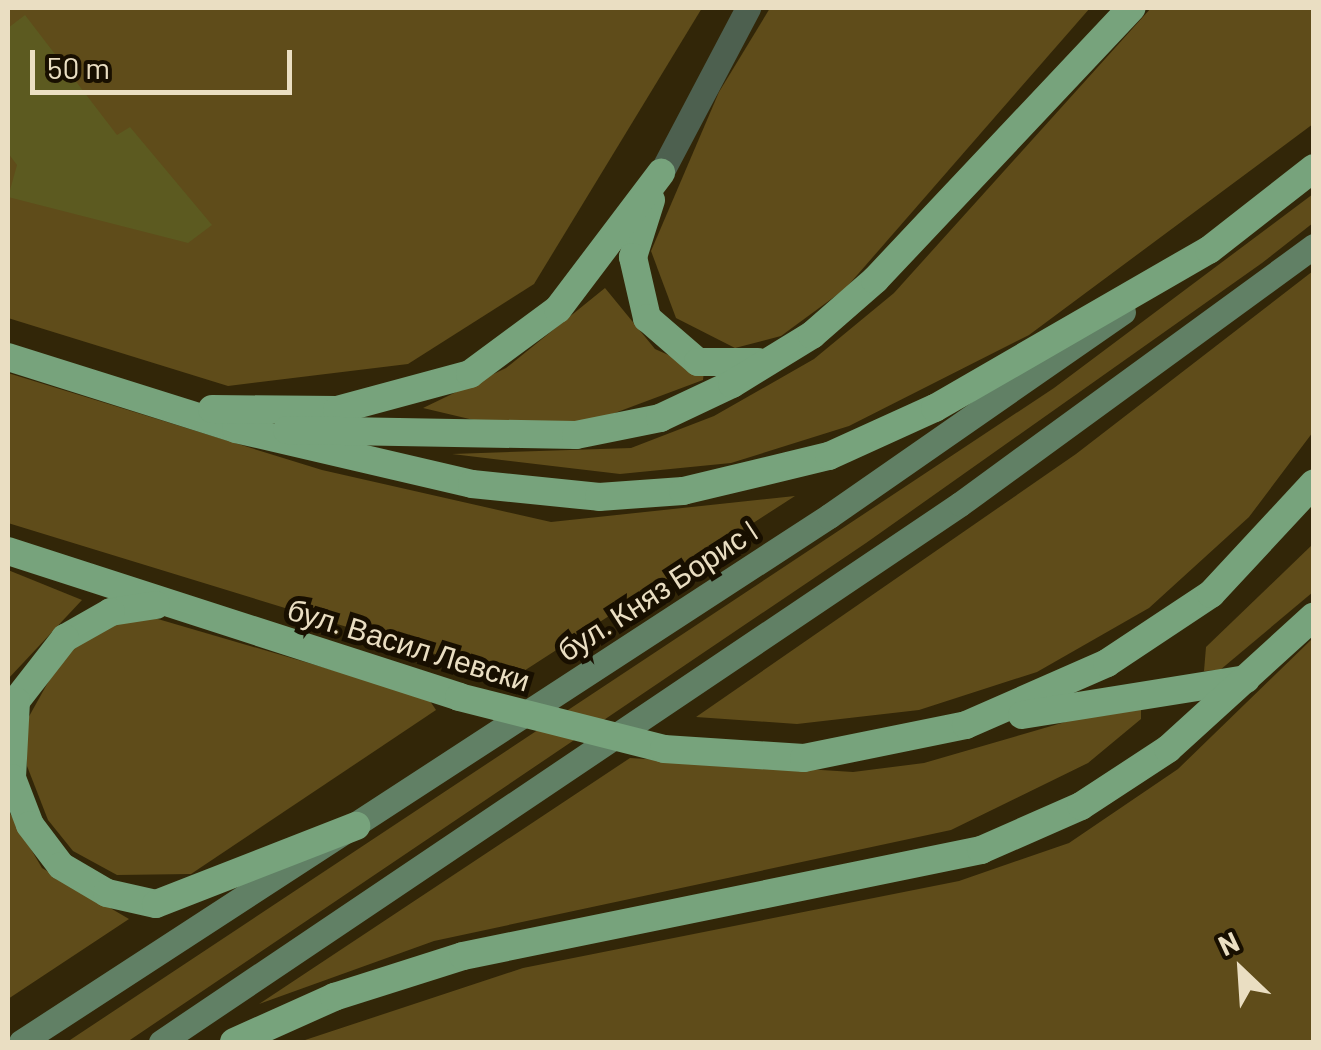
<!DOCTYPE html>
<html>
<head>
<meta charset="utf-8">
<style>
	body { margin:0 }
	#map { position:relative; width:1321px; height:1050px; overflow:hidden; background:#322608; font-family:Barlow,sans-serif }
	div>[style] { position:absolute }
	.green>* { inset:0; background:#5f4c1a }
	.building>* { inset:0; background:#5c5a20 }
	.minor>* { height:25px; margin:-12.5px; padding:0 12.5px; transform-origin:12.5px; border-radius:12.5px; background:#4d604f }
	.secondary>* { height:25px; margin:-12.5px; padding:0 12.5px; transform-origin:12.5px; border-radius:12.5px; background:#618065 }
	.trunk>* { height:28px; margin:-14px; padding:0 14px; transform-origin:14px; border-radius:14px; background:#77a37c }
	span { translate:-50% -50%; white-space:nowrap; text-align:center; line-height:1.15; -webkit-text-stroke:10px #180f00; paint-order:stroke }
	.street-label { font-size:30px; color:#eadec2 }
	.frame { position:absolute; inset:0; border:10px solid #eadec2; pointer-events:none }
	.north { position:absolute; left:1191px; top:920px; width:100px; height:100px; -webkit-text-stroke:8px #180f00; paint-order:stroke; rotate:335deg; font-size:28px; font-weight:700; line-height:40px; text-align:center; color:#eadec2 }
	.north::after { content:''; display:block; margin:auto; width:35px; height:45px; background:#eadec2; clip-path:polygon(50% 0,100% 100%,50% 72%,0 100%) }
	.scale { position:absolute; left:30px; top:50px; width:262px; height:45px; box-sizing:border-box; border:5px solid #eadec2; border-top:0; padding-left:12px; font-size:30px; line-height:35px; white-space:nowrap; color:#eadec2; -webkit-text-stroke:8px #180f00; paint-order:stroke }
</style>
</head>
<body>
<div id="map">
	<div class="green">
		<i style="clip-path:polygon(8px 8px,702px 8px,534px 284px,408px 364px,228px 386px,8px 318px)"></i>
		<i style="clip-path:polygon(770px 8px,1090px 8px,845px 289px,781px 336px,735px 348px,676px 318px,651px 251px,719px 92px)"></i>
		<i style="clip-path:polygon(1151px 8px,1313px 8px,1313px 124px,1029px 335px,849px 426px,731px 463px,620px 474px,452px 454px,631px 448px,714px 416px,814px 359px,894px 293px)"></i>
		<i style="clip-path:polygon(1313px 194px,1313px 223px,1262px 263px,866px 543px,127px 1042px,67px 1042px,1054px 388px)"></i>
		<i style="clip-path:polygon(1313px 271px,1313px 432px,1249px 517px,1149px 608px,1037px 672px,919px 710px,797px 724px,696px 717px,1076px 454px)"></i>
		<i style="clip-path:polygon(605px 288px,655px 349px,704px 371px,703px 380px,588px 423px,499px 426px,423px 408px,506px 368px)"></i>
		<i style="clip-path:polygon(8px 373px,322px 470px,551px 522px,795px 496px,513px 678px,8px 523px)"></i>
		<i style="clip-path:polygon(1313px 544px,1313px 592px,1220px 670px,1204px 671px,1206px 647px)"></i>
		<i style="clip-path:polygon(8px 570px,82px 600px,8px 679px)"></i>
		<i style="clip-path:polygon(151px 617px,428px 698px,436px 710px,191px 874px,117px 875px,73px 851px,48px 820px,27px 766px,27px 720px,65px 652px,113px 624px)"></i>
		<i style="clip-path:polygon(1313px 638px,1313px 1042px,299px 1042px,523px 968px,959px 881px,1069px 843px,1178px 769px)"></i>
		<i style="clip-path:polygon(1141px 700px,1141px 719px,1088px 763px,951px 830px,434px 941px,259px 1004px,630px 758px,853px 772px,924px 763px)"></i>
		<i style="clip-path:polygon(8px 810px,42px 868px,129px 919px,8px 999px)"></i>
	</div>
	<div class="building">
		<i style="clip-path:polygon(25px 15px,117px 135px,130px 127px,212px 225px,188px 243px,8px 197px,17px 165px,8px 153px,8px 28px)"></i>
	</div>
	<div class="minor">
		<i style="left:661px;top:173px;width:187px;rotate:-62.2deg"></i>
	</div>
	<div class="secondary">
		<i style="left:21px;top:1042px;width:964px;rotate:-33.06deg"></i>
		<i style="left:829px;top:516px;width:358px;rotate:-34.8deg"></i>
		<i style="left:161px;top:1042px;width:963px;rotate:-33.95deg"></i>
		<i style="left:960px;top:504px;width:438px;rotate:-36.1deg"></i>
	</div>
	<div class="trunk">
		<i style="left:651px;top:200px;width:60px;rotate:107.5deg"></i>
		<i style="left:633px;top:257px;width:63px;rotate:77.1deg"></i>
		<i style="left:647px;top:318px;width:67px;rotate:40.8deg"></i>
		<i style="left:698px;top:362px;width:60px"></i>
		<i style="left:8px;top:357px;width:239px;rotate:17.5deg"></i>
		<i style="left:236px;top:429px;width:242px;rotate:13.1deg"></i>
		<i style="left:472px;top:484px;width:128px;rotate:5.8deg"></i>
		<i style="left:599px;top:497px;width:84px;rotate:-4.1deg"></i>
		<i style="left:683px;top:491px;width:150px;rotate:-13.5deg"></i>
		<i style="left:829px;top:456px;width:116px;rotate:-24.4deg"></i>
		<i style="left:935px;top:408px;width:316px;rotate:-30deg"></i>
		<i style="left:1209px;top:250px;width:133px;rotate:-38deg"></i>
		<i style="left:212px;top:409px;width:125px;rotate:0.5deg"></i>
		<i style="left:337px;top:410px;width:138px;rotate:-15.1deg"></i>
		<i style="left:470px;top:374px;width:109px;rotate:-36.5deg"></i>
		<i style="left:558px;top:309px;width:171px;rotate:-52.9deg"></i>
		<i style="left:287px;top:430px;width:289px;rotate:1deg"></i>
		<i style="left:576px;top:435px;width:86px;rotate:-11.4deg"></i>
		<i style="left:660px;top:418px;width:80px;rotate:-25.3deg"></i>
		<i style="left:732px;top:384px;width:94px;rotate:-31.5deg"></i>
		<i style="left:812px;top:335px;width:84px;rotate:-41.1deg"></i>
		<i style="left:875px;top:280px;width:374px;rotate:-46.7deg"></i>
		<i style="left:8px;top:551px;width:474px;rotate:17.9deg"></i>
		<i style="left:459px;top:697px;width:211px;rotate:14.2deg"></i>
		<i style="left:664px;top:749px;width:140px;rotate:3.7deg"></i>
		<i style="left:804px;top:758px;width:165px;rotate:-11.5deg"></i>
		<i style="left:966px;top:725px;width:154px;rotate:-23.7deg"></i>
		<i style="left:1107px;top:663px;width:125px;rotate:-33.6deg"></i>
		<i style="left:1211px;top:594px;width:151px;rotate:-47.1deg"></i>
		<i style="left:156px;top:605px;width:46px;rotate:171.2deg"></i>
		<i style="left:111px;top:612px;width:53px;rotate:150.5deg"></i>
		<i style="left:65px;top:638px;width:80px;rotate:127.9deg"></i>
		<i style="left:16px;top:701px;width:77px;rotate:93deg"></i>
		<i style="left:12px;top:778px;width:50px;rotate:69deg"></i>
		<i style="left:30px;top:825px;width:51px;rotate:52.9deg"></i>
		<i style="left:61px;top:866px;width:53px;rotate:30.4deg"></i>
		<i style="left:107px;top:893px;width:50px;rotate:12.7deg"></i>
		<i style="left:156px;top:904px;width:215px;rotate:-21.3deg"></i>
		<i style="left:1022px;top:715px;width:227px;rotate:-9.1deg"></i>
		<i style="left:234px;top:1042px;width:110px;rotate:-24.2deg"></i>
		<i style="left:334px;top:997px;width:135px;rotate:-17.6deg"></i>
		<i style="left:463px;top:956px;width:529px;rotate:-11.56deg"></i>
		<i style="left:981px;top:850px;width:109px;rotate:-23.7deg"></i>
		<i style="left:1081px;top:806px;width:104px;rotate:-33.2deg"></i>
		<i style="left:1168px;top:749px;width:197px;rotate:-42.3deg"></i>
	</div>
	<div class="street-label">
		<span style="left:657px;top:590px;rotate:-33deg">бул. Княз Борис I</span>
		<span style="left:409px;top:644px;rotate:17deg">бул. Васил Левски</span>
	</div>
	<div class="frame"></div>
	<div class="north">N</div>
	<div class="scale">50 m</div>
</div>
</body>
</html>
